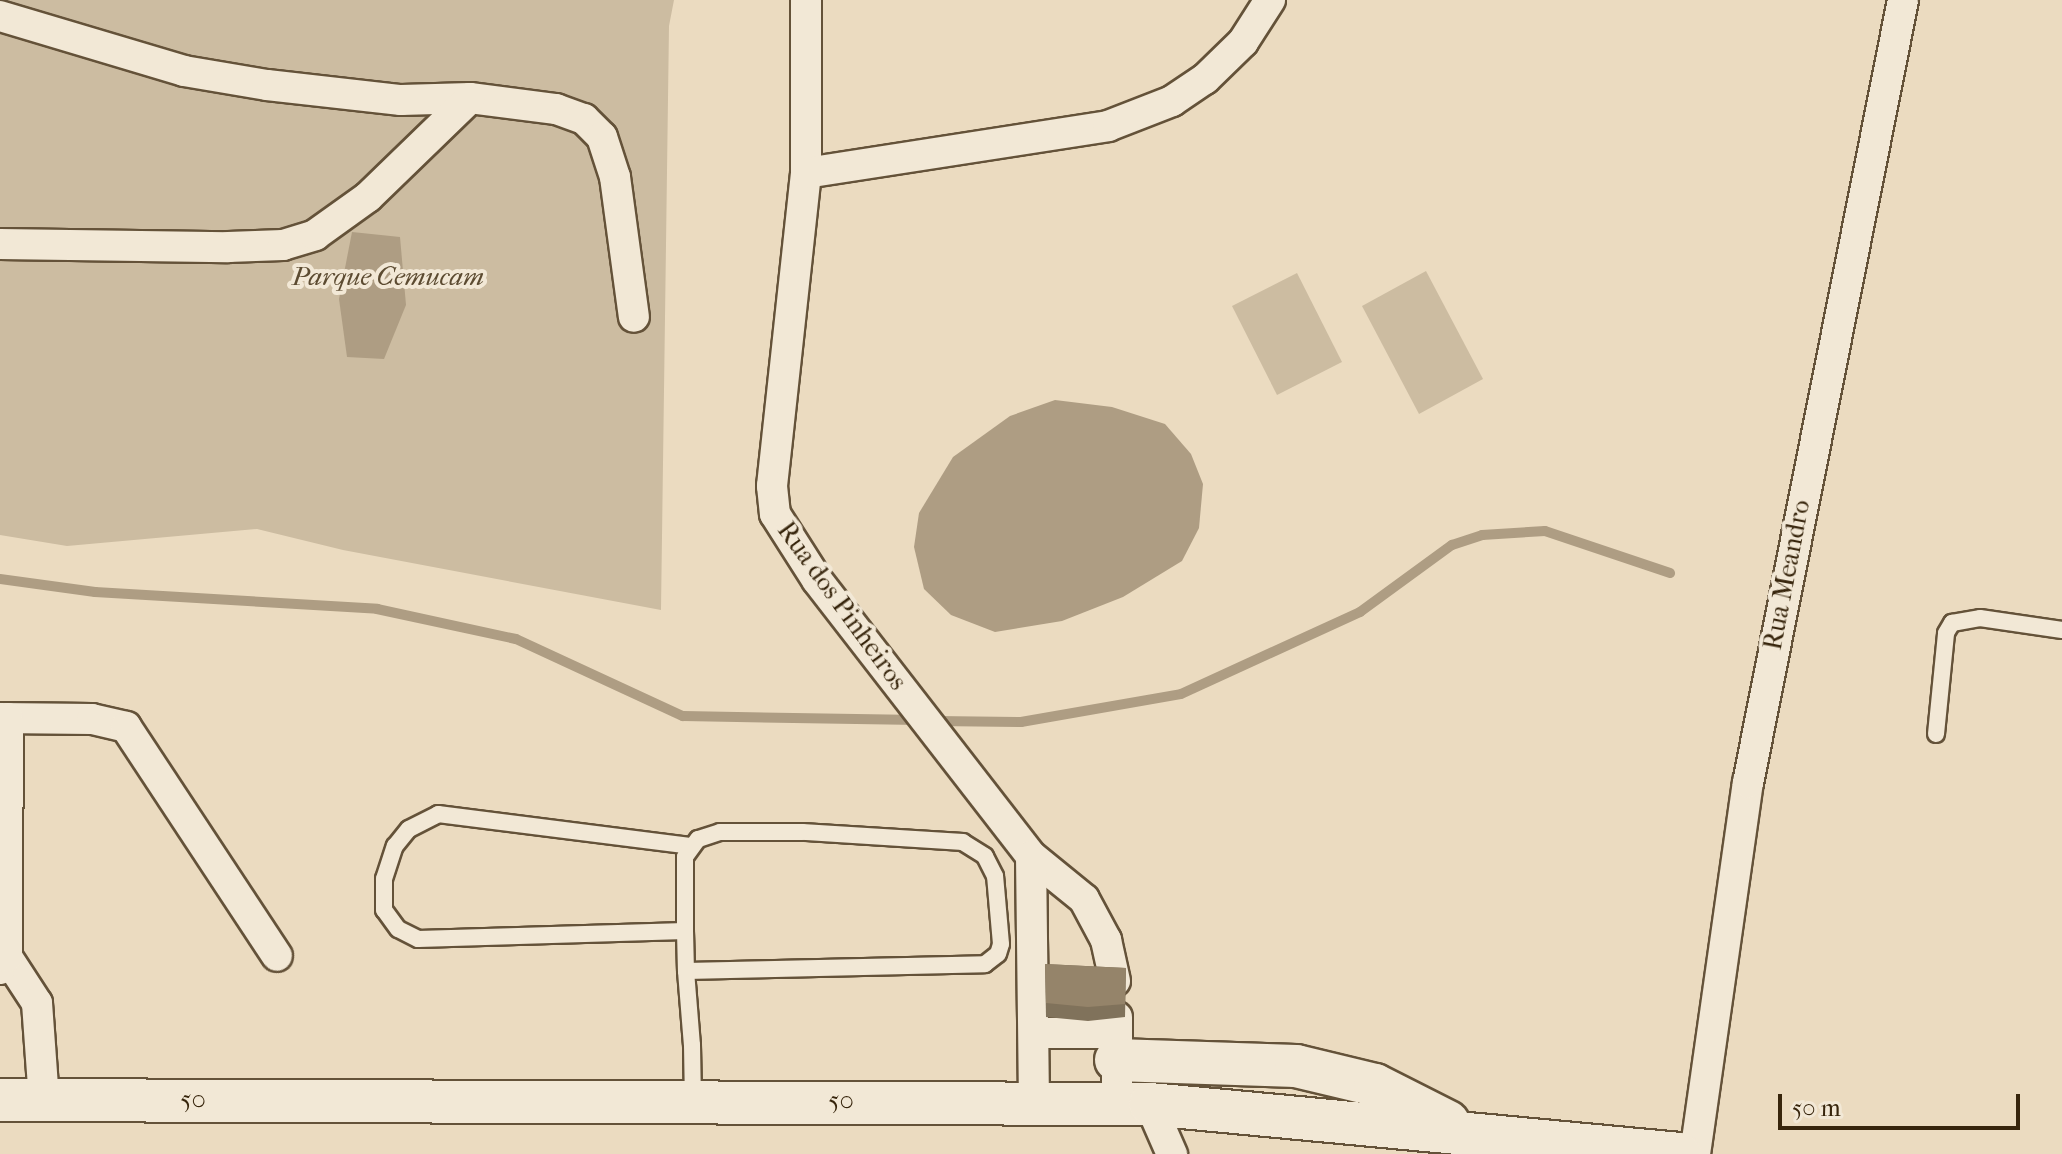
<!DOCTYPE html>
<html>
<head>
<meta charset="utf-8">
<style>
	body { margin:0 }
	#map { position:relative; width:2062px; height:1154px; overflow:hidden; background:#ebdbc0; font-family:"IM FELL French Canon",serif }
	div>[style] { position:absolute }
	.green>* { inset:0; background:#ccbca1 }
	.water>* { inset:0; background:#ae9d83 }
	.stream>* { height:10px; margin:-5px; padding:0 5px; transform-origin:5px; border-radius:5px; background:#ae9d83 }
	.roads { filter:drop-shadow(2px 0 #645239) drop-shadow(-2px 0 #645239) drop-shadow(0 2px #645239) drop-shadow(0 -2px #645239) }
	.service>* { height:16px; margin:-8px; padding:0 8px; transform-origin:8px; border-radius:8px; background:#f2e8d6 }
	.minor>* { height:30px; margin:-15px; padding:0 15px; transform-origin:15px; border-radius:15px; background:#f2e8d6 }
	.secondary>* { height:42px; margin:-21px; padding:0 21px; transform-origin:21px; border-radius:21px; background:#f2e8d6 }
	.wall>* { inset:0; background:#80725b }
	.building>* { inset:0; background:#95846a }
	span { translate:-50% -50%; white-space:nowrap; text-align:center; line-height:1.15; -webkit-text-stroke:8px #f2e8d6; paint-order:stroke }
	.park-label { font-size:26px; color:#5c4b31; font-style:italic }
	.street-label { font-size:26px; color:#37250c }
	.scale { position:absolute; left:1778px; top:1094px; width:242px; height:36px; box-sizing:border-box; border:4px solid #37250c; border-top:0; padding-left:10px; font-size:24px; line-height:28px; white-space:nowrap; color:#37250c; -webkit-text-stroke:6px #f2e8d6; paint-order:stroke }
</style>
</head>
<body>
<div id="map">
	<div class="green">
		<i style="clip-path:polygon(0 0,674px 0,669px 26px,661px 610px,343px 550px,257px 529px,67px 546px,0 535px)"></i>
		<i style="clip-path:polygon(1426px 271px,1483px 379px,1419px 414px,1362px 306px)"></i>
		<i style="clip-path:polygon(1297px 273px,1342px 362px,1277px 395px,1232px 306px)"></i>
	</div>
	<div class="water">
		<i style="clip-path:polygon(352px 232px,400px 237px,406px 305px,384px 359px,347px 357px,339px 299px)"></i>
		<i style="clip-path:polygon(1055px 400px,1112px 407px,1165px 424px,1191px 454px,1203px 484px,1199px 528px,1182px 561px,1123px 597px,1062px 621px,995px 632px,951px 615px,924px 589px,914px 547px,919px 513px,953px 457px,1010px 416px)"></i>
	</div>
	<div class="stream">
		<i style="left:0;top:579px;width:96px;rotate:7.8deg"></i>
		<i style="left:95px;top:592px;width:283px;rotate:3.4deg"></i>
		<i style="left:377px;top:609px;width:142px;rotate:12.2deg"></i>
		<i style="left:516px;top:639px;width:184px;rotate:24.8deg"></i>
		<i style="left:683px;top:716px;width:236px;rotate:1deg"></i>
		<i style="left:935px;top:721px;width:86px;rotate:0.7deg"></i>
		<i style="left:1021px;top:722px;width:162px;rotate:-9.9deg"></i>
		<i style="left:1181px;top:694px;width:197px;rotate:-24.6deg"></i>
		<i style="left:1360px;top:612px;width:114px;rotate:-36.1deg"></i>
		<i style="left:1452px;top:545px;width:32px;rotate:-18deg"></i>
		<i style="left:1482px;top:535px;width:63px;rotate:-3.6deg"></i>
		<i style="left:1545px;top:531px;width:132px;rotate:18.6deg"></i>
	</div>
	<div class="roads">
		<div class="service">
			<i style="left:1936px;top:734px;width:101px;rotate:-84.3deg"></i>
			<i style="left:1946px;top:633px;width:12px;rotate:-59deg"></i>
			<i style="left:1952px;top:623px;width:28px;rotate:-10deg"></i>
			<i style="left:1980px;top:618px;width:83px;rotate:8.3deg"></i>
			<i style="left:685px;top:931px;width:267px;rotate:178.3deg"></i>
			<i style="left:418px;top:939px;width:22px;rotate:-153deg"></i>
			<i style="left:398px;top:929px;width:24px;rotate:-126deg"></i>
			<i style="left:384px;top:910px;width:31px;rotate:-90deg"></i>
			<i style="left:384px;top:879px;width:35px;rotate:-72deg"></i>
			<i style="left:395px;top:846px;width:22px;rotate:-51deg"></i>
			<i style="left:409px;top:829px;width:33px;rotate:-27deg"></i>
			<i style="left:438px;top:814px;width:254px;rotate:7.2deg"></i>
			<i style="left:686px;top:971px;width:299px;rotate:-1.3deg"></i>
			<i style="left:985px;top:964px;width:16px;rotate:-38deg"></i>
			<i style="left:998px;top:954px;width:10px;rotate:-73deg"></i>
			<i style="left:1001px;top:944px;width:68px;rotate:-95deg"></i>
			<i style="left:995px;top:876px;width:22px;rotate:-117deg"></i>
			<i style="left:985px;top:856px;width:26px;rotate:-148deg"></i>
			<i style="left:963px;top:842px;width:161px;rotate:-176.4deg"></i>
			<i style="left:802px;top:832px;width:82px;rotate:180deg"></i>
			<i style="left:720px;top:832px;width:23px;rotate:162deg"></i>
			<i style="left:698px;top:839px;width:22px;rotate:126deg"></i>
			<i style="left:685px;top:857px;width:74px;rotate:90deg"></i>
			<i style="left:685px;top:931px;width:40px;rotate:88.6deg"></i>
			<i style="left:686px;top:971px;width:74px;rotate:85.4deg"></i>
			<i style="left:692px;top:1045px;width:56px;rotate:89deg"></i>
		</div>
		<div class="minor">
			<i style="left:806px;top:0;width:173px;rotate:90deg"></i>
			<i style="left:806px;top:173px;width:315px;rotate:96.2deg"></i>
			<i style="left:772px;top:486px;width:28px;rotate:84deg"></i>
			<i style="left:775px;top:514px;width:78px;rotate:57.5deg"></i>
			<i style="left:817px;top:580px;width:349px;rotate:52.2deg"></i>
			<i style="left:1031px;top:856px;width:68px;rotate:39.1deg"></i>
			<i style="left:1084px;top:899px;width:47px;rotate:61.8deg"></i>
			<i style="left:1106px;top:940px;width:42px;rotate:77.6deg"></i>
			<i style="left:0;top:16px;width:192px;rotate:16.6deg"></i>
			<i style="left:184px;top:71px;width:84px;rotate:9.6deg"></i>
			<i style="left:267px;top:85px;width:135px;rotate:6.4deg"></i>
			<i style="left:401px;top:100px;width:69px;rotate:-1.7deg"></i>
			<i style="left:470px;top:98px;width:87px;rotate:7.3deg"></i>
			<i style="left:556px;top:109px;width:30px;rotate:20deg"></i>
			<i style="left:584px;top:119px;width:25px;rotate:45deg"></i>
			<i style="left:602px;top:137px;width:42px;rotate:72deg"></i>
			<i style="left:615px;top:177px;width:141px;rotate:82.3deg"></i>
			<i style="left:806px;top:173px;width:306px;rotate:-8.8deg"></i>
			<i style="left:1108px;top:126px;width:69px;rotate:-21.3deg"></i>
			<i style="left:1172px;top:101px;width:40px;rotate:-34deg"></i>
			<i style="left:1205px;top:79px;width:53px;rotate:-44.2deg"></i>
			<i style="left:1243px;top:42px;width:50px;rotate:-57.3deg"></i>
			<i style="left:0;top:244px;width:228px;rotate:0.8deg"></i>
			<i style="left:228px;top:247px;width:55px;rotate:-2.1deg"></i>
			<i style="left:283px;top:245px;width:34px;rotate:-17deg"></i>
			<i style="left:315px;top:235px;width:65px;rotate:-35.6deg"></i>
			<i style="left:368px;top:197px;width:142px;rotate:-44.1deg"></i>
			<i style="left:0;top:718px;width:92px;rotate:0.6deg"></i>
			<i style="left:92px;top:719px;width:35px;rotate:13deg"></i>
			<i style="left:126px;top:727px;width:274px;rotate:56.6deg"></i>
			<i style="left:1031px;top:856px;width:244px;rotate:89.3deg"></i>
			<i style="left:7px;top:957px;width:55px;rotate:56.9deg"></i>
			<i style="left:37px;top:1003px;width:97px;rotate:85.9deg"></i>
			<i style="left:0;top:969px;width:14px;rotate:-60deg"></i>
			<i style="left:7px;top:957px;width:239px;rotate:-89.8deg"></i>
			<i style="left:1035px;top:1033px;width:82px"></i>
			<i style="left:1117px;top:1103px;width:86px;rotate:-90deg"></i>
			<i style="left:1150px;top:1104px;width:55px;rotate:66.3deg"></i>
			<i style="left:1695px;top:1154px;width:375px;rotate:-81.9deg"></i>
			<i style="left:1748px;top:783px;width:798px;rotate:-78.8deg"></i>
		</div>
		<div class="secondary">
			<i style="left:1116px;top:1060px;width:180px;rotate:1.9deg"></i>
			<i style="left:1296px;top:1066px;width:81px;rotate:13.5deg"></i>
			<i style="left:1375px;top:1085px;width:82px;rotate:26.9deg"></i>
			<i style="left:0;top:1100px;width:1150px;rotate:0.2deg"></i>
			<i style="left:1150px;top:1104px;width:532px;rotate:5.39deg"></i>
		</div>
	</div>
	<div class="wall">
		<i style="clip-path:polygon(1045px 964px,1126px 968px,1125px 1017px,1088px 1021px,1046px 1017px)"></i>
	</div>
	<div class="building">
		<i style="clip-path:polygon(1045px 964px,1126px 968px,1125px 1004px,1088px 1007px,1046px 1003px)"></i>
	</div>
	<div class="park-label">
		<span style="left:388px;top:277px">Parque Cemucam</span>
	</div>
	<div class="street-label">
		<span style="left:1787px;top:575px;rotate:-79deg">Rua Meandro</span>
		<span style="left:842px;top:606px;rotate:54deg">Rua dos Pinheiros</span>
		<span style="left:193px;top:1100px">50</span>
		<span style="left:841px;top:1101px">50</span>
	</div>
	<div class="scale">50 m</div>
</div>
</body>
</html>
